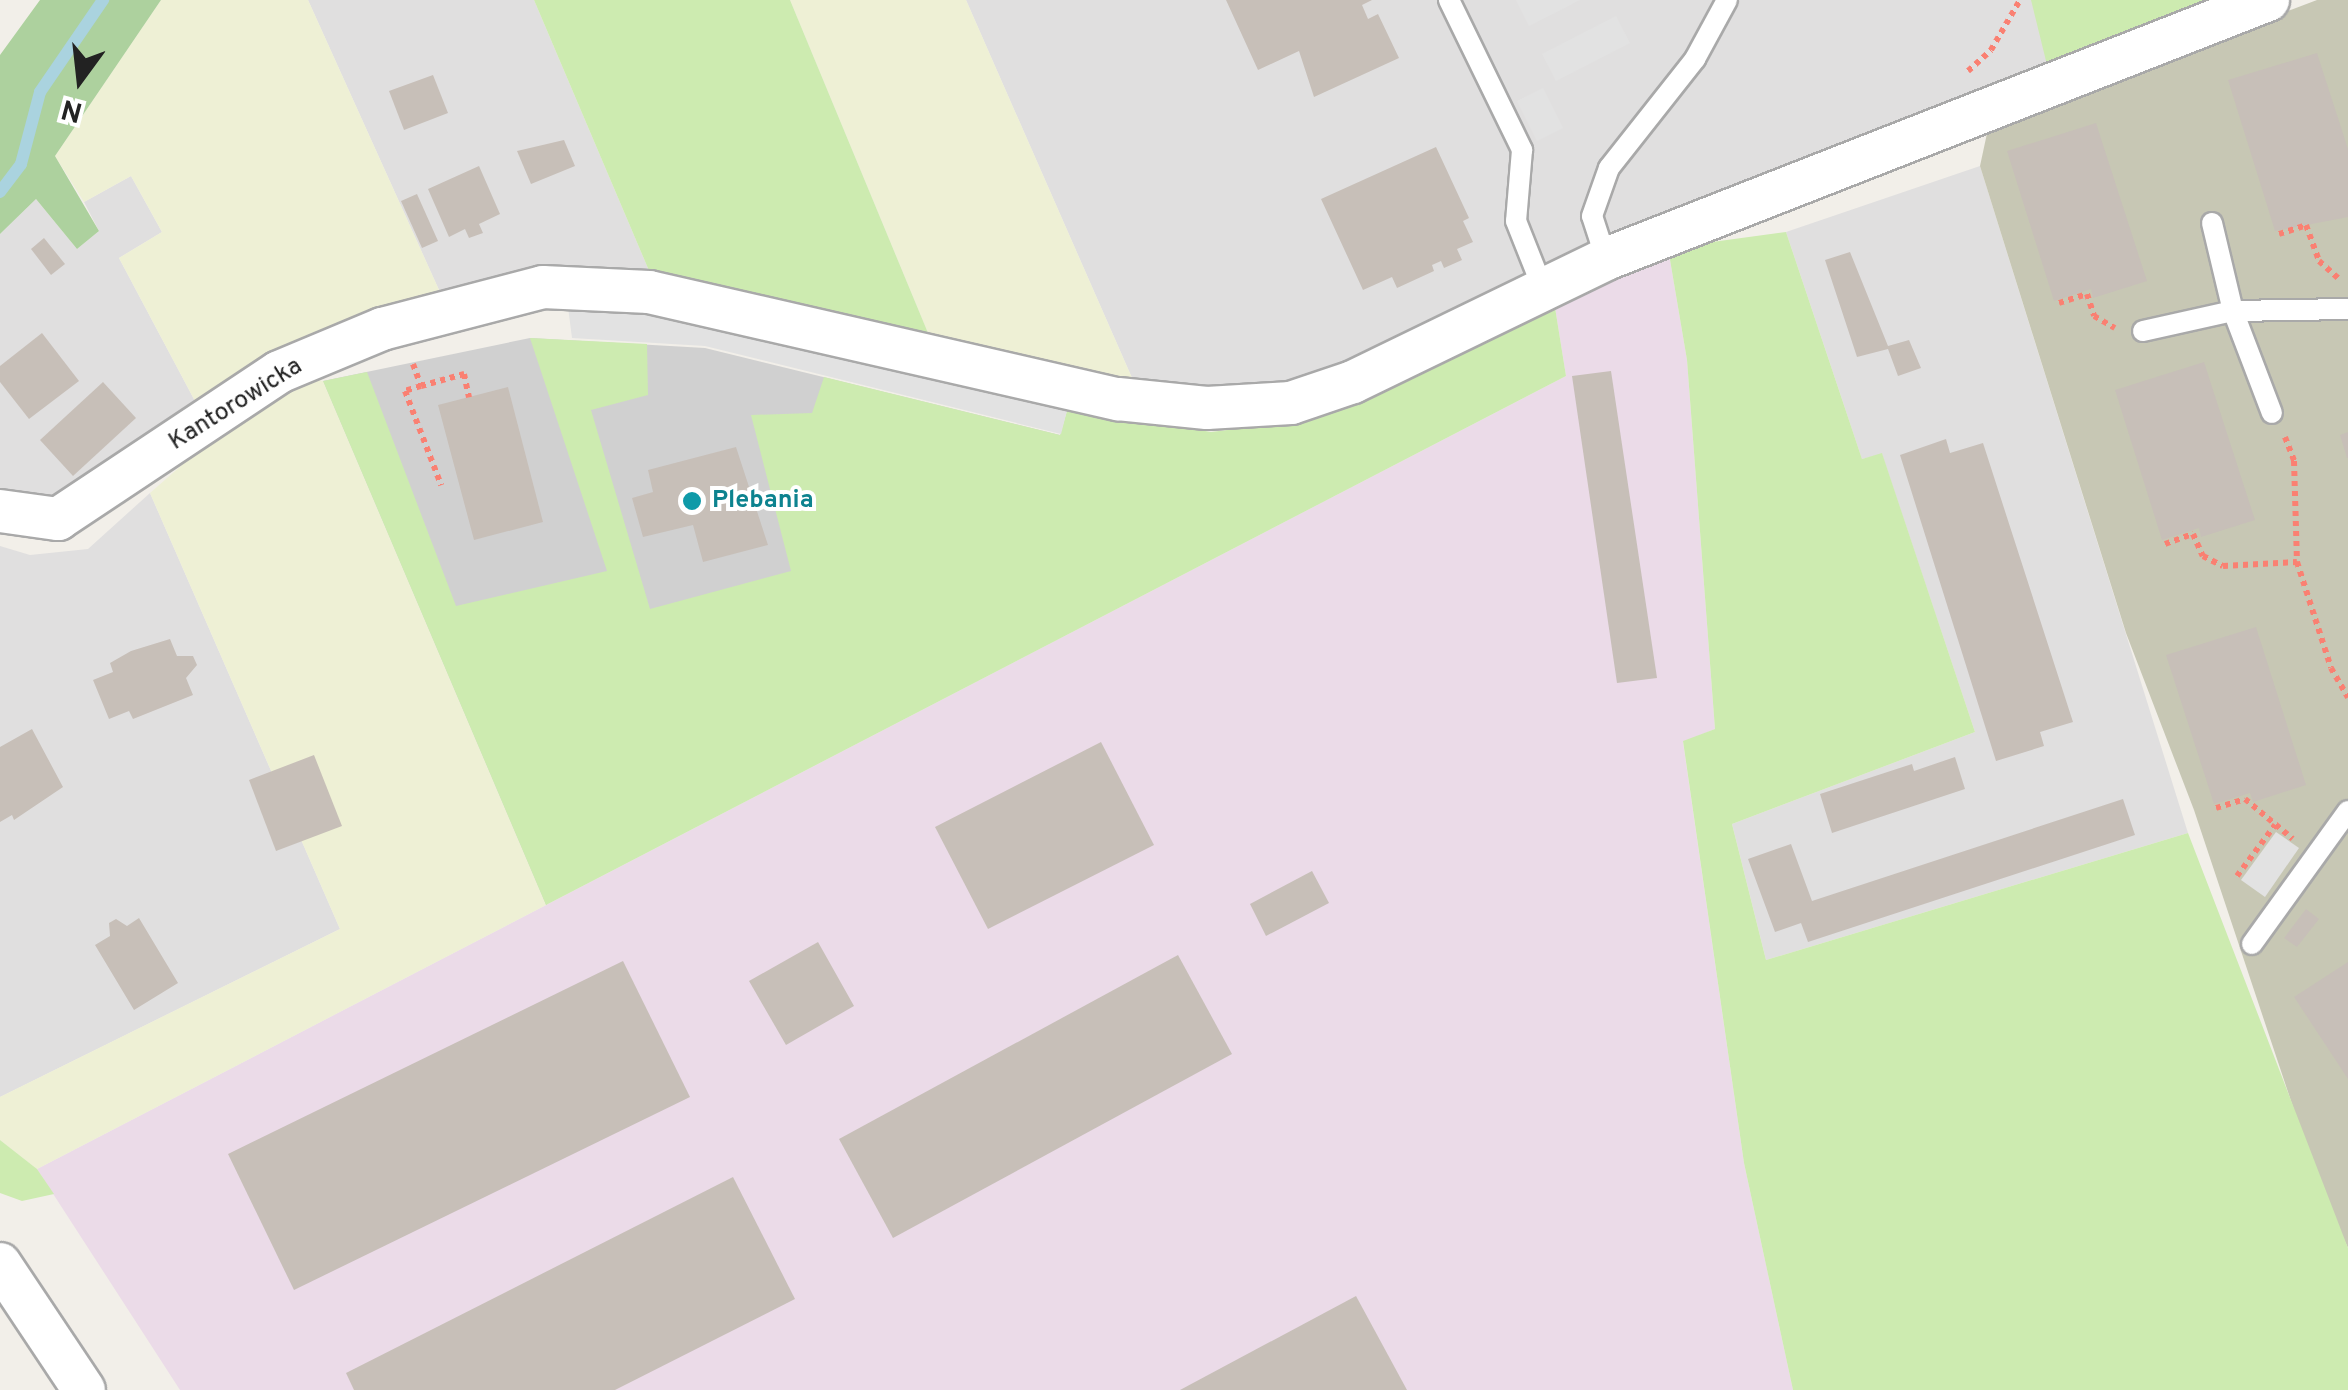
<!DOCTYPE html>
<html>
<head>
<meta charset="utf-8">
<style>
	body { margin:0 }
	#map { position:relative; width:2348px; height:1390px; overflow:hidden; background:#f2efe9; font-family:Overpass,sans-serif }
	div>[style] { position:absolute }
	.residential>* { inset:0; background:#e0dfdf }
	.industrial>* { inset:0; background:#ebdbe8 }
	.religious>* { inset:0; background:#d0d0d0 }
	.construction>* { inset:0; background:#c7c7b4 }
	.farmland>* { inset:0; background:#eef0d5 }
	.grass>* { inset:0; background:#cdebb0 }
	.forest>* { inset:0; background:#add19e }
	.parking>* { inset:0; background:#e2e2e2 }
	.stream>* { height:12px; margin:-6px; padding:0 6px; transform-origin:6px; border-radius:6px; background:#aad3df }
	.building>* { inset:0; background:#c7bfb8 }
	.path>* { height:6px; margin-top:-3px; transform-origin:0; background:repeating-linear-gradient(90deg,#fa8072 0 5px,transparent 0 10px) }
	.roads { filter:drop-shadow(2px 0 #a9a9a9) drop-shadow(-2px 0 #a9a9a9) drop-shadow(0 2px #a9a9a9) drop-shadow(0 -2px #a9a9a9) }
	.lane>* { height:20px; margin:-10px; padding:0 10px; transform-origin:10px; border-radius:10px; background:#fff }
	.street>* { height:42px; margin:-21px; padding:0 21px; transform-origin:21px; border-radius:21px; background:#fff }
	.dots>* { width:28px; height:28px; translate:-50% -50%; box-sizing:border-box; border:5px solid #fff; border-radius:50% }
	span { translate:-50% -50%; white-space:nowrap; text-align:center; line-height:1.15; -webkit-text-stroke:8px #fff; paint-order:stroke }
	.street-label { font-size:25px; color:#222 }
	.culture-label { font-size:25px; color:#0d838f; font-weight:700 }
	.left { translate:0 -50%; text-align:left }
	.north { position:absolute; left:30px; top:30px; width:100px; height:100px; -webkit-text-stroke:8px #fff; paint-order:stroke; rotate:195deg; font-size:28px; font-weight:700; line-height:40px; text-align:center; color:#222 }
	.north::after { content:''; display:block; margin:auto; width:35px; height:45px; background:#222; clip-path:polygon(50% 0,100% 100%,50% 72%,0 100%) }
</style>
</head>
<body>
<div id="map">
	<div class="residential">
		<i style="clip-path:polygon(308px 0,534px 0,650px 273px,547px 274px,439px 290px)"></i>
		<i style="clip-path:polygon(966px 0,2217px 0,1513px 278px,1503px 291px,1358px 366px,1274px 391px,1136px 387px)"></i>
		<i style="clip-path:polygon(1980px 166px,2188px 833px,1766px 960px,1732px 824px,1975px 732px,1882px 454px,1862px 459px,1786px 232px)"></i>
		<i style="clip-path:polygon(131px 176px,162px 232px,119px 258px,196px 403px,47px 507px,0 498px,0 234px,36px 199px,77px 249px,99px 231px,84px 202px)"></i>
		<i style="clip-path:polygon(150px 493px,340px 929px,0 1097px,0 546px,30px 555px,88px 549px)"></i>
	</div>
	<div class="industrial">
		<i style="clip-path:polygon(1668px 248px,1687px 360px,1715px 729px,1683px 742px,1744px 1163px,1793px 1390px,180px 1390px,37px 1169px,1566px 376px,1553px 295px)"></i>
	</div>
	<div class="religious">
		<i style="clip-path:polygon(530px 338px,705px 348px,1064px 436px,546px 905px,323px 381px)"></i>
	</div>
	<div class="construction">
		<i style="clip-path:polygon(2317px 0,2348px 0,2348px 1248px,2320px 1188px,2194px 810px,2126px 633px,1980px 166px,1989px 124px)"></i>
	</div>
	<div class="farmland">
		<i style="clip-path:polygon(161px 0,308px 0,439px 290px,307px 338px,196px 403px,119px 258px,162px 232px,131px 176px,84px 202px,55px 156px)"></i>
		<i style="clip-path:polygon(790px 0,966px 0,1136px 387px,933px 345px)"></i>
		<i style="clip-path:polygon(308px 378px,323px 381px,546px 905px,37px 1169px,0 1140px,0 1097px,340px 929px,150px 493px,256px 400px)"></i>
	</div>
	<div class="grass">
		<i style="clip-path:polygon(534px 0,790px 0,933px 345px,650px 273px)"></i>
		<i style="clip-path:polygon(2031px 0,2217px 0,2047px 65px)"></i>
		<i style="clip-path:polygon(1786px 232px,1862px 459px,1882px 453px,1975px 732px,1732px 824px,1766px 960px,2188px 833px,2348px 1248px,2348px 1390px,1793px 1390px,1744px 1163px,1683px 741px,1715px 729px,1687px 360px,1668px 248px)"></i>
		<i style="clip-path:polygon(1553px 295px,1566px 376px,546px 905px,323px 381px,367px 372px,456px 606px,607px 571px,530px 338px,647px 344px,648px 395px,591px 410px,650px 609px,791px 571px,751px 415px,812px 413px,824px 377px,1060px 435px,1068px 407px,1211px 432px,1299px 421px)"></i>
		<i style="clip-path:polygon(0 1140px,37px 1169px,54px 1194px,22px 1201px,0 1193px)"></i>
	</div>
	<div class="forest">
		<i style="clip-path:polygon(40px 0,161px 0,55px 156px,99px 231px,77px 249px,36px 199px,0 234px,0 55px)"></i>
	</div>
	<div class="parking">
		<i style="clip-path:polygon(1516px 0,1580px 0,1529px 26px)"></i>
		<i style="clip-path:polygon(1616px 16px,1630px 43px,1556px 81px,1542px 54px)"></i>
		<i style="clip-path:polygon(1543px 88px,1563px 128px,1537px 141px,1517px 101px)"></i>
		<i style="clip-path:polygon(568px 307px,716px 319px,1068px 407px,1061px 434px,705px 346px,572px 338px)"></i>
		<i style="clip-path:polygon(2276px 832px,2299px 848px,2265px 897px,2241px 880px)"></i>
	</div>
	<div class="stream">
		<i style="left:0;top:192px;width:35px;rotate:-53deg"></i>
		<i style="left:21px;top:164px;width:74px;rotate:-75.2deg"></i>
		<i style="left:40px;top:92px;width:112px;rotate:-55.6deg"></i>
	</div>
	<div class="building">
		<i style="clip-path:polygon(1226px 0,1372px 0,1362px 5px,1368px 19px,1378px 14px,1399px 58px,1314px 97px,1299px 51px,1258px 70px)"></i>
		<i style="clip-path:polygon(2317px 53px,2348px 149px,2348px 217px,2275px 231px,2228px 80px)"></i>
		<i style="clip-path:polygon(433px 75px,448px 113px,404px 130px,389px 91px)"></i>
		<i style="clip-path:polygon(2096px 123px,2147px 281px,2093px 298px,2091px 289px,2054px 301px,2007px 151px)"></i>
		<i style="clip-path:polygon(564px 140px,575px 166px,531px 184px,517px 151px)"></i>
		<i style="clip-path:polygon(1436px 147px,1469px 218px,1463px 221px,1473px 242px,1457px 249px,1462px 260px,1444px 268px,1441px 261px,1432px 265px,1434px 271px,1397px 288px,1392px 277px,1363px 290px,1321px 199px)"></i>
		<i style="clip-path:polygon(479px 166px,500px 214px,479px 224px,483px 233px,469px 238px,465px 229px,449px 237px,428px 189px)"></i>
		<i style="clip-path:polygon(417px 194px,438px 241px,422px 248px,401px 201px)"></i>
		<i style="clip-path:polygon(44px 238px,65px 264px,51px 275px,31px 249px)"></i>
		<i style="clip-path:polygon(1850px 252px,1888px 346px,1909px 340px,1921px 368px,1898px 376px,1888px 349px,1857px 357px,1825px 260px)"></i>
		<i style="clip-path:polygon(42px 333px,79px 381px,29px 419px,0 382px,0 366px)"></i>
		<i style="clip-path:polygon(2204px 362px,2255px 520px,2201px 537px,2199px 528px,2162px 540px,2115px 390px)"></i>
		<i style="clip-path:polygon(1611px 371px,1657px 678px,1617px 683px,1572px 376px)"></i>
		<i style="clip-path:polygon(103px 382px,136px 418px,73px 476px,40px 440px)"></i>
		<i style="clip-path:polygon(508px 387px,543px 522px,474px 540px,438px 405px)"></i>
		<i style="clip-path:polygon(2348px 432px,2348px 458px,2347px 458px,2340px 435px)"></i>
		<i style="clip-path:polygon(1946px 439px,1950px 453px,1983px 443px,2073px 722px,2040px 732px,2044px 746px,1996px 761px,1900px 455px)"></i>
		<i style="clip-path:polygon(736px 447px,768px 545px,703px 562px,693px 525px,643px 537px,632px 498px,653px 492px,648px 470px)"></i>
		<i style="clip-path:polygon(2256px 627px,2306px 785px,2253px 802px,2250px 793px,2214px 804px,2166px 655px)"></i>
		<i style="clip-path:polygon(170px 639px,177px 656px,193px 656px,197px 665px,186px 678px,193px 695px,133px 719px,129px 711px,109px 719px,93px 680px,113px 672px,110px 663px,131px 651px)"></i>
		<i style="clip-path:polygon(32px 729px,63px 787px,14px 820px,12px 815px,0 822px,0 747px)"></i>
		<i style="clip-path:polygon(1101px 742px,1154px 845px,988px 929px,935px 827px)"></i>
		<i style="clip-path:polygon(314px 755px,342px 826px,276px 851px,249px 780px)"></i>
		<i style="clip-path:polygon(1955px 757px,1965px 789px,1832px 833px,1820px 794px,1912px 764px,1914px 771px)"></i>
		<i style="clip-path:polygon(2123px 799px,2135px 835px,1808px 942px,1801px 923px,1775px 932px,1748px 859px,1791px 844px,1812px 901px)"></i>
		<i style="clip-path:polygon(1312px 871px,1329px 903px,1266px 936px,1250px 904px)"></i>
		<i style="clip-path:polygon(2306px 909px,2319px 919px,2297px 947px,2284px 938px)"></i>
		<i style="clip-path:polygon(139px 918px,178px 983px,134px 1010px,95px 945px,110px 936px,109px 923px,116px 919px,127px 926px)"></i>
		<i style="clip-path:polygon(818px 942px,854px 1006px,786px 1045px,749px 981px)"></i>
		<i style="clip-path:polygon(1178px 955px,1232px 1054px,893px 1238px,839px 1139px)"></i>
		<i style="clip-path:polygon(623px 961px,690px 1097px,294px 1290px,228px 1154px)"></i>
		<i style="clip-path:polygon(2348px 962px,2348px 1079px,2294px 997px)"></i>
		<i style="clip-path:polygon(733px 1177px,795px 1299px,615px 1390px,354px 1390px,346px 1373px)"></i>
		<i style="clip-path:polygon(1356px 1296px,1407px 1390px,1180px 1390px)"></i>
	</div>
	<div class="path">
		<i style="left:1968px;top:71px;width:31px;rotate:-42deg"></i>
		<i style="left:1991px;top:50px;width:58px;rotate:-59.9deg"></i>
		<i style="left:2279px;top:234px;width:28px;rotate:-18deg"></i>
		<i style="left:2306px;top:225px;width:38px;rotate:70deg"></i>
		<i style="left:2319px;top:261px;width:27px;rotate:42deg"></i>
		<i style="left:2059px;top:303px;width:29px;rotate:-18deg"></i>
		<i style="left:2087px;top:294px;width:23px;rotate:72deg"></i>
		<i style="left:2094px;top:316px;width:24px;rotate:30deg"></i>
		<i style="left:413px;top:364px;width:23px;rotate:70deg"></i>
		<i style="left:421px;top:386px;width:17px;rotate:163deg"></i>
		<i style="left:405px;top:391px;width:101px;rotate:69deg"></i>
		<i style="left:421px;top:386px;width:45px;rotate:-15.6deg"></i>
		<i style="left:464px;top:374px;width:24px;rotate:78deg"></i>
		<i style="left:2285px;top:437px;width:26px;rotate:69deg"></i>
		<i style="left:2294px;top:461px;width:101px;rotate:88.3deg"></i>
		<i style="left:2297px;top:562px;width:111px;rotate:72.2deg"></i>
		<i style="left:2331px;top:668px;width:34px;rotate:60deg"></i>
		<i style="left:2165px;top:544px;width:30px;rotate:-20deg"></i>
		<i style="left:2193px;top:534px;width:24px;rotate:66deg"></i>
		<i style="left:2203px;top:556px;width:22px;rotate:27deg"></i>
		<i style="left:2223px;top:566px;width:74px;rotate:-3.1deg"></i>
		<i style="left:2216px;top:808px;width:30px;rotate:-17deg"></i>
		<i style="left:2245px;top:799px;width:62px;rotate:39.8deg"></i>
		<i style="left:2237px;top:876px;width:64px;rotate:-53.3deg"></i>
	</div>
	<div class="roads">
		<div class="lane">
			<i style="left:1449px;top:0;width:167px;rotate:64deg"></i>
			<i style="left:1522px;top:150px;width:71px;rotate:94.8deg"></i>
			<i style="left:1516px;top:221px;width:73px;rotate:68.3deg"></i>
			<i style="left:2212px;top:223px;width:90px;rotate:76.6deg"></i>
			<i style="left:2233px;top:311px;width:109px;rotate:69.1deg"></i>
			<i style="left:1606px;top:259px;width:45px;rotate:-108deg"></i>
			<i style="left:1592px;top:216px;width:51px;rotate:-70.5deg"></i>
			<i style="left:1609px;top:168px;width:139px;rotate:-51.7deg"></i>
			<i style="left:1695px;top:59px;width:67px;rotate:-61.5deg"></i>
			<i style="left:2143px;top:331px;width:92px;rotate:-12.5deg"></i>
			<i style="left:2233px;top:311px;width:115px;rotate:-1deg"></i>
			<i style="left:2252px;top:944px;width:164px;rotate:-54.2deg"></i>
		</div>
		<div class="street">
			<i style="left:0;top:511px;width:59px;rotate:7.9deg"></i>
			<i style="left:58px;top:519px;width:265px;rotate:-33.6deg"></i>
			<i style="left:279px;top:372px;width:112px;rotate:-22.7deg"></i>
			<i style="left:382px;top:329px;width:166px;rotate:-14.6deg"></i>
			<i style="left:543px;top:287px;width:106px;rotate:2.7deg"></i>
			<i style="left:649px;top:292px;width:481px;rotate:12.9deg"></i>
			<i style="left:1118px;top:399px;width:89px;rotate:5.8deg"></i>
			<i style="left:1207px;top:408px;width:84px;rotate:-3.4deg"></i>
			<i style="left:1291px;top:403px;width:65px;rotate:-18.7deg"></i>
			<i style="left:1353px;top:382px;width:281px;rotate:-25.9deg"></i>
			<i style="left:1606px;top:259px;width:711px;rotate:-21.37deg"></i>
			<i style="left:0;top:1264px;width:151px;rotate:56.3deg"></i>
		</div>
	</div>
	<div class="dots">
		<i style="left:692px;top:501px;background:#0f9aa8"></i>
	</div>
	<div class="street-label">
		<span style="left:236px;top:405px;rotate:-32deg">Kantorowicka</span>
	</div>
	<div class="culture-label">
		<span class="left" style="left:712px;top:501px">Plebania</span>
	</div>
	<div class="north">N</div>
</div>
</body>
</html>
